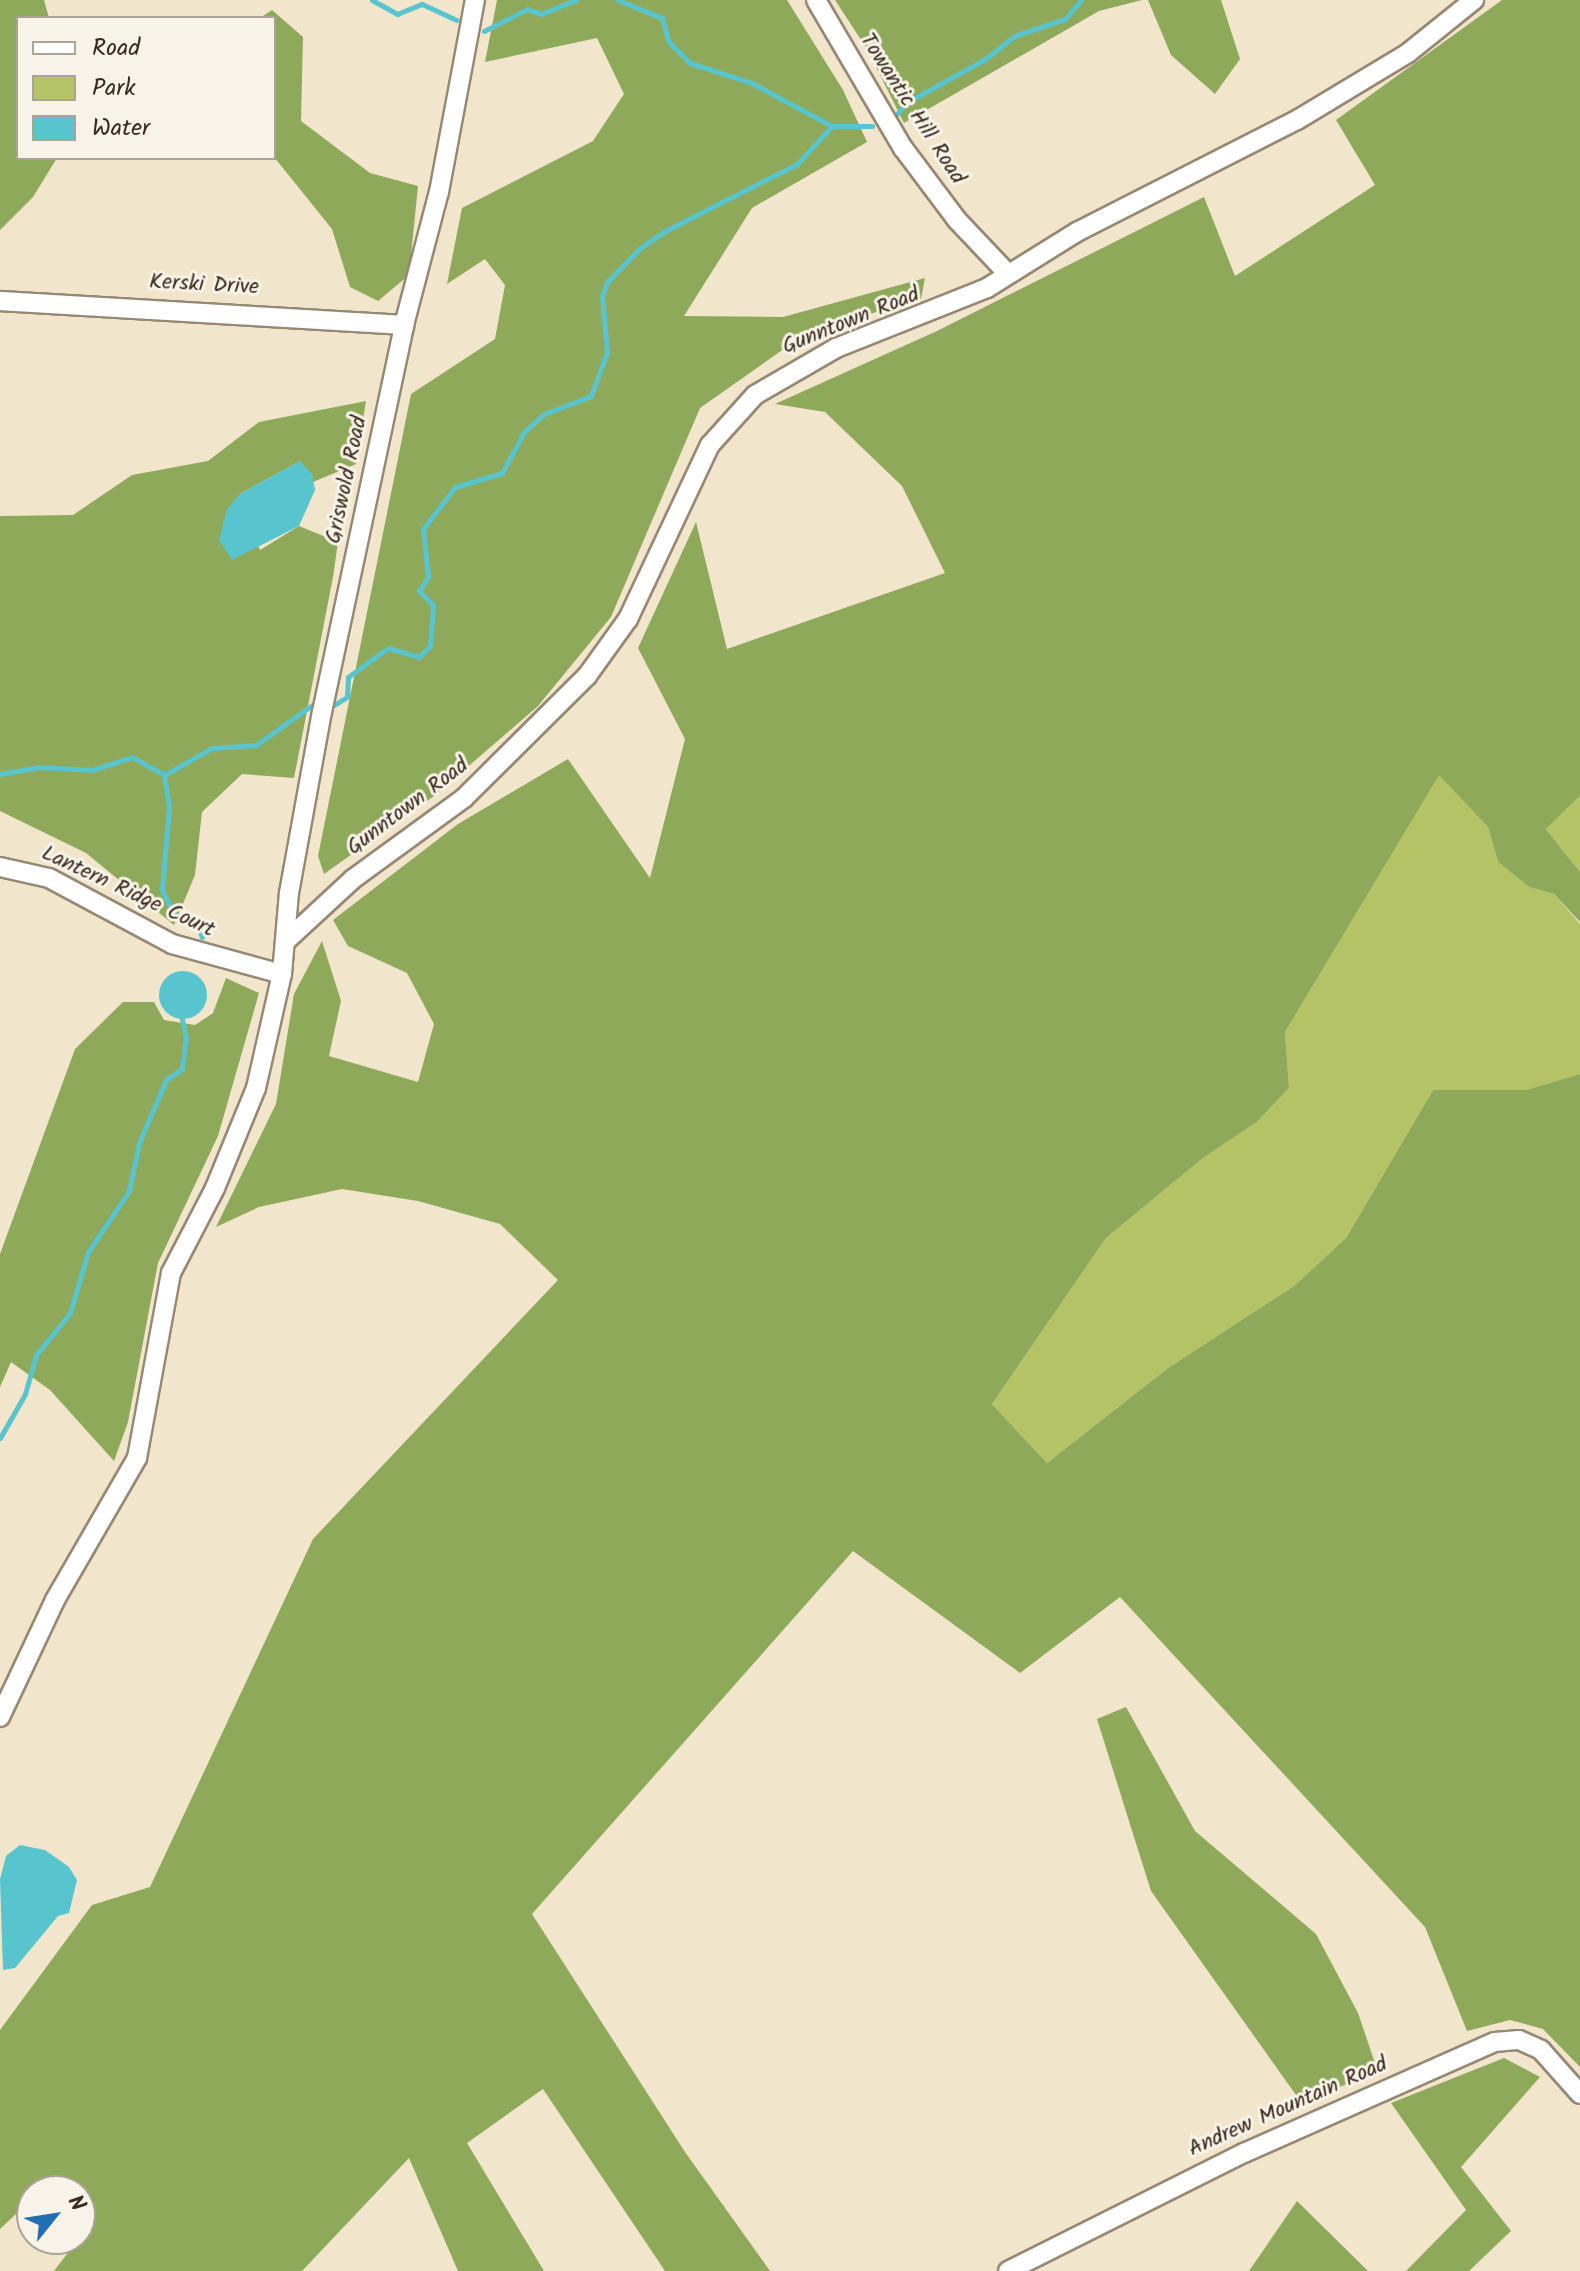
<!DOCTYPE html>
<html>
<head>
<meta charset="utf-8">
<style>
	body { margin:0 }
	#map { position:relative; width:1580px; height:2271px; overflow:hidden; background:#f1e5cb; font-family:Kalam,sans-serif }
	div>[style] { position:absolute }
	.green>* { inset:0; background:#b4c366 }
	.forest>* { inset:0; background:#8fa95b }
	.water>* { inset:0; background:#57c4ce }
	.round { border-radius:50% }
	.stream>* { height:5px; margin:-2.5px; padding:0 2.5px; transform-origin:2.5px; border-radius:2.5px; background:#57c4ce }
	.roads { filter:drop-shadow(2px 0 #968874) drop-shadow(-2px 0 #968874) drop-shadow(0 2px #968874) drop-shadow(0 -2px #968874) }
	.minor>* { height:18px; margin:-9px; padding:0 9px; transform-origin:9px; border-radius:9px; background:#fff }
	span { translate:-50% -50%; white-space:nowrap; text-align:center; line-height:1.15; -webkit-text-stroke:6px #f7f3e8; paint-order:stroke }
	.street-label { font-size:22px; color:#3b2a1e }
	.legend { position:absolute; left:16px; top:16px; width:260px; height:144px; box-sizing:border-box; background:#f7f3e8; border:2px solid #aca397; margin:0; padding:10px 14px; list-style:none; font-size:24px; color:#3b2a1e }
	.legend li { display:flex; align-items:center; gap:16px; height:40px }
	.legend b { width:40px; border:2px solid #aca397 }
	.north { position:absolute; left:16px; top:2175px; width:80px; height:80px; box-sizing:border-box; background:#f7f3e8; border:2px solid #aca397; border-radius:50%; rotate:60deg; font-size:22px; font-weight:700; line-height:32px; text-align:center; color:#3b2a1e }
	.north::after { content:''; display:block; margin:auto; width:28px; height:36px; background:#1f6fb2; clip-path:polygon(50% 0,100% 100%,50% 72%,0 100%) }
</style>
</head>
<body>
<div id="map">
	<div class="green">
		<i style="clip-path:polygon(1439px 774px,1488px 827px,1498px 862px,1529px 887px,1554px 894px,1580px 924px,1580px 1074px,1526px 1090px,1433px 1090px,1346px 1238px,1294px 1286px,1168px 1368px,1047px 1463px,992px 1404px,1106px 1238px,1203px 1158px,1257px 1122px,1289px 1088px,1285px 1032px)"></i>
		<i style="clip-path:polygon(1580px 796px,1580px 872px,1546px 829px)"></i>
	</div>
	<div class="forest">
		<i style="clip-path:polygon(0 0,44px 0,49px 18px,18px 18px,18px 158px,57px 158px,33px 197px,0 230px)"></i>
		<i style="clip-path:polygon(497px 0,787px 0,843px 90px,867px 142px,752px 208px,684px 316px,783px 317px,925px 278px,921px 299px,808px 332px,700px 408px,611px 617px,538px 706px,434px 796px,324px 874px,318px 856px,411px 394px,495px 339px,505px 285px,485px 259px,447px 284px,462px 208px,593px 141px,624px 94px,597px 38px,485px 62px)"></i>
		<i style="clip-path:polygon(835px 0,1142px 0,1099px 11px,904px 123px,867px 49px)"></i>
		<i style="clip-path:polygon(1148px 0,1221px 0,1240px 59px,1215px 94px,1171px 55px)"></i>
		<i style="clip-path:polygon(1502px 0,1580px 0,1580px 796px,1546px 829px,1580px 872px,1580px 922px,1554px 894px,1529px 887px,1498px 862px,1488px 827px,1439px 775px,1285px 1032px,1289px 1088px,1257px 1122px,1203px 1158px,1106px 1238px,992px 1404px,1047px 1463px,1168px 1368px,1294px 1286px,1346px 1238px,1433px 1090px,1526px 1090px,1580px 1074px,1580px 2067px,1543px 2029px,1510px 2020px,1467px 2031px,1425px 1927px,1120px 1597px,1020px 1673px,853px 1551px,532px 1914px,685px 2152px,770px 2271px,665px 2271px,543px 2089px,467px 2143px,544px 2271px,458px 2271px,409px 2158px,302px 2271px,54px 2271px,83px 2233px,80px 2191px,32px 2191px,32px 2199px,0 2229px,0 2030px,92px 1905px,150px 1887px,313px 1539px,558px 1280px,500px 1224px,418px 1201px,342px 1189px,259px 1207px,216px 1227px,276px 1104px,294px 994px,322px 941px,341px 1001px,329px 1056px,418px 1082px,434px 1024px,407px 973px,348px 946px,333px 920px,458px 824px,568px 759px,650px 878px,685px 739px,638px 648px,696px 522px,727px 649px,945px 573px,902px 486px,825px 412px,775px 404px,937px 331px,1204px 197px,1235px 276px,1375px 185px,1336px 120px)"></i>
		<i style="clip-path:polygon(272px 10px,303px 37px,301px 121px,370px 173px,418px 186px,409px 275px,378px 301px,350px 287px,332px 229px,274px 157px,274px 18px,260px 18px)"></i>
		<i style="clip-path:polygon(366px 401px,356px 464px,313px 482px,300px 461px,240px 494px,260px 550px,299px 526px,338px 542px,333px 577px,294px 778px,242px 774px,202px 812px,195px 875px,174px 925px,86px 853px,0 811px,0 516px,73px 515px,132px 475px,208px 461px,259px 422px)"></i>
		<i style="clip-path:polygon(226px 978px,259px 993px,218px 1136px,158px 1263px,128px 1422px,114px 1461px,50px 1390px,11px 1362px,0 1387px,0 1254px,75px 1049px,123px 1002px,154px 1002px,164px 1020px,195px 1025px,213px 1013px)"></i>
		<i style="clip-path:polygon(1126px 1707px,1195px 1831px,1316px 1934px,1358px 2013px,1378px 2072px,1301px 2102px,1151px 1891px,1097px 1719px)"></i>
		<i style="clip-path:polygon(1504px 2058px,1540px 2077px,1461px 2167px,1511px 2231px,1469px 2271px,1406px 2271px,1466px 2210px,1391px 2103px)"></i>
		<i style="clip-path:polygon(1297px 2201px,1368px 2271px,1249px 2271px)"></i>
	</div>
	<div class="water">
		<i style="clip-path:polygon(300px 461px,312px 474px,315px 490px,299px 526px,232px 560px,219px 540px,227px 509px,240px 494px)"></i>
		<i class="round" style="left:159px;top:971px;width:48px;height:48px"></i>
		<i style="clip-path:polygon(20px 1845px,45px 1850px,69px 1867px,77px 1880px,69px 1913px,58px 1916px,15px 1968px,3px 1970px,0 1879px,6px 1856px)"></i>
	</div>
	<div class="stream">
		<i style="left:372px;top:0;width:29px;rotate:29deg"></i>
		<i style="left:397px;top:14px;width:27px;rotate:-22deg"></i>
		<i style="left:422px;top:4px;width:38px;rotate:25deg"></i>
		<i style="left:618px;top:0;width:48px;rotate:22.2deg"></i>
		<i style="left:662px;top:18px;width:24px;rotate:75deg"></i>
		<i style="left:668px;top:41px;width:31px;rotate:45deg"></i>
		<i style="left:690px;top:63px;width:65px;rotate:17.9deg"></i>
		<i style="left:752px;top:83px;width:91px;rotate:28.3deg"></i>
		<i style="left:832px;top:126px;width:40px"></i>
		<i style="left:484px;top:31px;width:48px;rotate:-27.1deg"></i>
		<i style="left:527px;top:9px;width:15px;rotate:20deg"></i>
		<i style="left:541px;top:14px;width:38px;rotate:-22deg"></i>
		<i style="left:897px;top:114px;width:14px;rotate:-51deg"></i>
		<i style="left:906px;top:103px;width:90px;rotate:-29.1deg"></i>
		<i style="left:985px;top:59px;width:37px;rotate:-38deg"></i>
		<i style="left:1014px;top:36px;width:54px;rotate:-18.4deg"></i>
		<i style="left:1065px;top:19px;width:25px;rotate:-50deg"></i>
		<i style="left:334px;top:705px;width:15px;rotate:-32deg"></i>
		<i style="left:347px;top:697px;width:20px;rotate:-87deg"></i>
		<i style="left:348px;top:677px;width:49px;rotate:-35.9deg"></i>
		<i style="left:388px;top:648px;width:32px;rotate:16deg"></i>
		<i style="left:419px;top:657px;width:16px;rotate:-45deg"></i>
		<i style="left:430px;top:646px;width:41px;rotate:-85.8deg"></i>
		<i style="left:433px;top:605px;width:20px;rotate:-135deg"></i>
		<i style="left:419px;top:591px;width:17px;rotate:-57deg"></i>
		<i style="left:428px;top:577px;width:48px;rotate:-95.9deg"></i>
		<i style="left:423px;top:529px;width:53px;rotate:-52.7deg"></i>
		<i style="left:455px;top:487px;width:49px;rotate:-16.6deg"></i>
		<i style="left:502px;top:473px;width:47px;rotate:-61.8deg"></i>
		<i style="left:524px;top:432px;width:27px;rotate:-42deg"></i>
		<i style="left:544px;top:414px;width:50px;rotate:-21deg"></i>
		<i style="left:591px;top:396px;width:47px;rotate:-70deg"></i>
		<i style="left:607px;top:352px;width:56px;rotate:-95.1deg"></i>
		<i style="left:602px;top:296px;width:15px;rotate:-70deg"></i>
		<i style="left:607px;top:282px;width:47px;rotate:-45.9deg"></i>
		<i style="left:640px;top:248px;width:32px;rotate:-34deg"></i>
		<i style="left:667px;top:230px;width:146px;rotate:-26.9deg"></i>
		<i style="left:797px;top:164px;width:52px;rotate:-47.4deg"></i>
		<i style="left:0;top:774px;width:39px;rotate:-10deg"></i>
		<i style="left:38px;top:767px;width:54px;rotate:3.2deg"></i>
		<i style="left:92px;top:770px;width:42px;rotate:-18deg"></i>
		<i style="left:132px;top:757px;width:37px;rotate:29deg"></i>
		<i style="left:202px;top:937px;width:9px;rotate:-111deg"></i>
		<i style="left:199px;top:929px;width:29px;rotate:-149deg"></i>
		<i style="left:174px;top:914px;width:27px;rotate:-117deg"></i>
		<i style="left:162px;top:890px;width:83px;rotate:-85.2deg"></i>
		<i style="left:169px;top:807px;width:32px;rotate:-99deg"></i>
		<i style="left:164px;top:775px;width:55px;rotate:-29.4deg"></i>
		<i style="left:212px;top:748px;width:44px;rotate:-3.9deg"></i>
		<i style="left:256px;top:745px;width:69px;rotate:-35.5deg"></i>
		<i style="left:0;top:1438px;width:51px;rotate:-60.4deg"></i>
		<i style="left:25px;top:1394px;width:41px;rotate:-74.2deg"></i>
		<i style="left:36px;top:1355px;width:54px;rotate:-51deg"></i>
		<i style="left:70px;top:1313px;width:64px;rotate:-73.6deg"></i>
		<i style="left:88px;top:1252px;width:73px;rotate:-56.1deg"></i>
		<i style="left:129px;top:1191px;width:49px;rotate:-78.2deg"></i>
		<i style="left:139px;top:1143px;width:69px;rotate:-66.8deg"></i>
		<i style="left:166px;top:1080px;width:19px;rotate:-35deg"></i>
		<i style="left:182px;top:1069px;width:31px;rotate:-83deg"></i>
		<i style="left:186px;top:1038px;width:24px;rotate:-102deg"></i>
	</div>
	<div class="roads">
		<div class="minor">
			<i style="left:816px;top:0;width:172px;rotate:59.6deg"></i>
			<i style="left:903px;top:148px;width:90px;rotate:53.1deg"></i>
			<i style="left:957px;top:220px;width:74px;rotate:46.6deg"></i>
			<i style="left:0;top:301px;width:405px;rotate:3.4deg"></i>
			<i style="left:0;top:867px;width:50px;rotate:12.7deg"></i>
			<i style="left:49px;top:878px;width:140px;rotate:28.2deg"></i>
			<i style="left:172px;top:944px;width:114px;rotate:15.3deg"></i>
			<i style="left:287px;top:940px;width:90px;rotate:-42.7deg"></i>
			<i style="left:353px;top:879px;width:137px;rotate:-36.1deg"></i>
			<i style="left:464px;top:798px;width:173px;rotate:-44.8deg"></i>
			<i style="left:587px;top:676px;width:70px;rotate:-54.3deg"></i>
			<i style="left:628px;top:619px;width:192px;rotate:-64.8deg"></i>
			<i style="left:710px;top:445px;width:67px;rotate:-48deg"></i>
			<i style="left:755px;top:395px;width:94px;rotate:-30.1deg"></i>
			<i style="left:836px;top:348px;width:162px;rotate:-21.7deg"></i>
			<i style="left:987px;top:288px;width:106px;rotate:-31.9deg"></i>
			<i style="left:1077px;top:232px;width:247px;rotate:-27deg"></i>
			<i style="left:1297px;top:120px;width:130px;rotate:-31.1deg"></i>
			<i style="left:1408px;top:53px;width:85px;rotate:-38.8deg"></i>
			<i style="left:0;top:1717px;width:129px;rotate:-64.8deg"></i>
			<i style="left:55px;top:1600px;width:164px;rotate:-60deg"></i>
			<i style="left:137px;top:1458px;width:188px;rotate:-79.6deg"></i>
			<i style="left:171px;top:1273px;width:96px;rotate:-62.6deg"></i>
			<i style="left:215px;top:1188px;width:108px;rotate:-67.7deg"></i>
			<i style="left:256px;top:1088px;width:117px;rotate:-77.2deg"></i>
			<i style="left:282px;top:974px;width:81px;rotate:-85.1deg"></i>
			<i style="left:289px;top:893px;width:184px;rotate:-79.7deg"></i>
			<i style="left:322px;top:712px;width:396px;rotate:-78deg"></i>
			<i style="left:404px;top:325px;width:138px;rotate:-75.3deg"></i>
			<i style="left:439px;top:192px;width:195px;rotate:-79.4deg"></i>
			<i style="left:1008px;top:2271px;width:264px;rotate:-26.6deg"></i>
			<i style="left:1244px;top:2153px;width:274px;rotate:-23.9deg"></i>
			<i style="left:1495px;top:2042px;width:24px;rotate:-5deg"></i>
			<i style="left:1519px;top:2040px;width:24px;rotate:24deg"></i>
			<i style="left:1541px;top:2050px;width:59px;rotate:48.4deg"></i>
		</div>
	</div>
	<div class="street-label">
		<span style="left:912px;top:109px;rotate:57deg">Towantic Hill Road</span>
		<span style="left:204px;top:285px;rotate:3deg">Kerski Drive</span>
		<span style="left:851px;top:321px;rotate:-22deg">Gunntown Road</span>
		<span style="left:347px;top:480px;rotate:-78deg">Griswold Road</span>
		<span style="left:408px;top:807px;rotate:-37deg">Gunntown Road</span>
		<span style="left:128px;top:892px;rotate:25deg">Lantern Ridge Court</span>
		<span style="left:1288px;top:2107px;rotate:-24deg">Andrew Mountain Road</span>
	</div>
	<ul class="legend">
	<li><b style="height:10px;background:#fff"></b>Road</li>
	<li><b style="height:22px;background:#b4c366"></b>Park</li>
	<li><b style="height:22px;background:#57c4ce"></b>Water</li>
	</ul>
	<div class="north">N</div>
</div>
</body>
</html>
